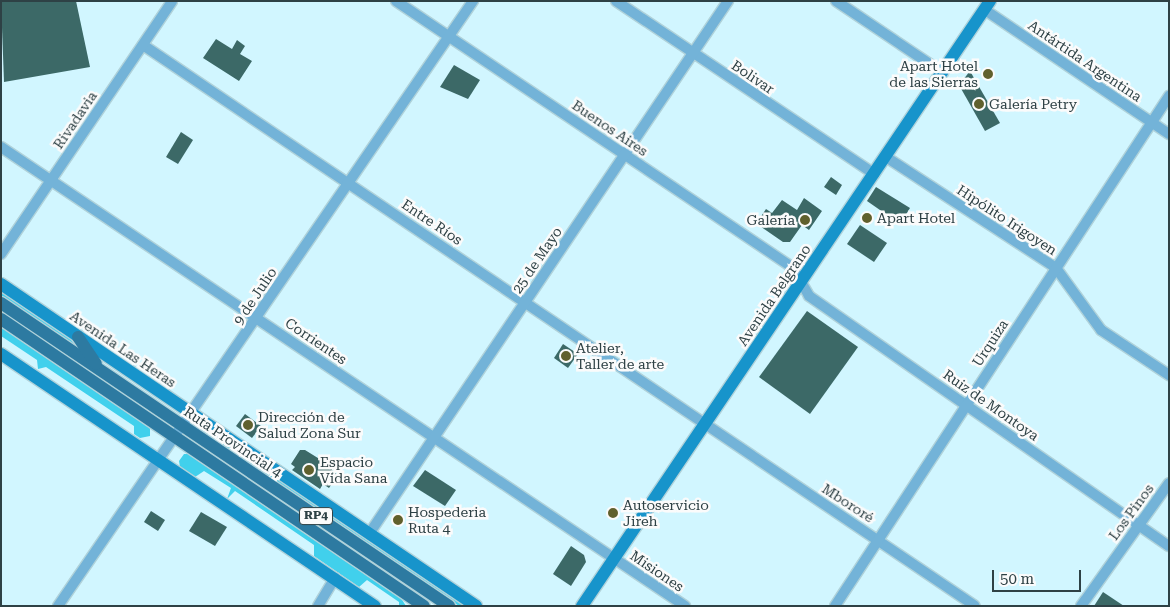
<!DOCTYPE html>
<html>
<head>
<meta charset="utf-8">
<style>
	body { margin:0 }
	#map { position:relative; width:1170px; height:607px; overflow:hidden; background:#d1f6ff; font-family:"Roboto Serif",serif }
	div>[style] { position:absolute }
	.green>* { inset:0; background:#41d0ec }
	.building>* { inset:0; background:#3c6967 }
	.roads { filter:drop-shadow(1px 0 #b0d2da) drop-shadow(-1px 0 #b0d2da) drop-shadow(0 1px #b0d2da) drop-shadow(0 -1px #b0d2da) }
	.street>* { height:10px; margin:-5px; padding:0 5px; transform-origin:5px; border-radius:5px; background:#73b3d8 }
	.secondary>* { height:12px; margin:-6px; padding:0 6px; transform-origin:6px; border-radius:6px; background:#1794cb }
	.primary>* { height:12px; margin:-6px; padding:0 6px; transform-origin:6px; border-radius:6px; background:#2d7aa1 }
	.dots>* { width:14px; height:14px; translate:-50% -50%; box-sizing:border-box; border:2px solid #fbfbfb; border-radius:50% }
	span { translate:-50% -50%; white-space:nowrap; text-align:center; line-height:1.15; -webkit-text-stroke:5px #fbfbfb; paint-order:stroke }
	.shield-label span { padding:1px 4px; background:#fbfbfb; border:1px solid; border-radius:4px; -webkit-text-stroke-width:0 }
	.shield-label { font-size:12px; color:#2e4145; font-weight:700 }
	.street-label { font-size:14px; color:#2e4145 }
	.poi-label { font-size:14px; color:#2e4145 }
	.right { translate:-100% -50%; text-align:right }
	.left { translate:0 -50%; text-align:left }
	.frame { position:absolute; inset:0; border:2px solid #2e4145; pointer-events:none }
	.scale { position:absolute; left:992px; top:570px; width:89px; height:22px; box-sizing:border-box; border:2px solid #2e4145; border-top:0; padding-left:6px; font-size:15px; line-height:18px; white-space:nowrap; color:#2e4145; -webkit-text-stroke:4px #fbfbfb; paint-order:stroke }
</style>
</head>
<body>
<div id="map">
	<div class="green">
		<i style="clip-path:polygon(1px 290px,67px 335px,76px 346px,1px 296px)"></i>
		<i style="clip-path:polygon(1px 325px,150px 427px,150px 436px,140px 438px,134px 434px,134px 426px,46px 367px,38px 369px,37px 360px,1px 336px)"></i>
		<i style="clip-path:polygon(202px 427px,468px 606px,459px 606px,200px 431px)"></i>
		<i style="clip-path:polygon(184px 454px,190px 454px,399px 595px,406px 606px,399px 606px,399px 602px,367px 580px,359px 587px,314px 556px,314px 545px,235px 491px,227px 499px,231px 488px,204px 471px,195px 477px,180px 467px,179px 461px)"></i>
	</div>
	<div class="building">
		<i style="clip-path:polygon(1px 1px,76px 1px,90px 67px,4px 82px)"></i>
		<i style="clip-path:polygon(216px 39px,232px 49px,237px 40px,245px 46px,240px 54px,252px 61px,239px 81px,203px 58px)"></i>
		<i style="clip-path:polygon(454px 65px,480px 80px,468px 99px,440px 87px)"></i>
		<i style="clip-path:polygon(970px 71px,1000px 123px,985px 131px,959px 85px)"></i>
		<i style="clip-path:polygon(181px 132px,193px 140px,178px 164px,166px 157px)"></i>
		<i style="clip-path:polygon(831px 177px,842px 185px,836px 195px,824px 187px)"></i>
		<i style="clip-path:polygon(876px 187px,910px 208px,900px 224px,867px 201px)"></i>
		<i style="clip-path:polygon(804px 198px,822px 211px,809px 230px,802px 225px,790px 242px,783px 242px,760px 226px,758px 221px,766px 209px,772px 213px,782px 200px,797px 210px)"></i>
		<i style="clip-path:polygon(860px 225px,887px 243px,874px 262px,847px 244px)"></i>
		<i style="clip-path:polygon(807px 311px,858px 347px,810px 414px,759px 377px)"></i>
		<i style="clip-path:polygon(563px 344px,578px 354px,568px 368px,554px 358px)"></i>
		<i style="clip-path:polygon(245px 414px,261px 426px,252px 438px,236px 426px)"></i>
		<i style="clip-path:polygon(300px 450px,305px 450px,334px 468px,332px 471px,338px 475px,329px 488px,323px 484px,320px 489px,292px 470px,295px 467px,291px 464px)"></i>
		<i style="clip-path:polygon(425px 470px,456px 490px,445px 506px,413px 486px)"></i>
		<i style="clip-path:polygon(151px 511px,165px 520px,158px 531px,144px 522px)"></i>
		<i style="clip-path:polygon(201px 512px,227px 527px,215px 546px,189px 531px)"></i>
		<i style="clip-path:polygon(571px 546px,584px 555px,586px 562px,571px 586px,553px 574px)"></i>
		<i style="clip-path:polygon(1103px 592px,1124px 606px,1094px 606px)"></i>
	</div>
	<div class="roads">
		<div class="street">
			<i style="left:396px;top:1px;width:478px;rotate:33.9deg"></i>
			<i style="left:793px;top:268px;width:32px;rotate:60deg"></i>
			<i style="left:809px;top:296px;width:438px;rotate:34.8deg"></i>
			<i style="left:616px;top:1px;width:311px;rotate:33.8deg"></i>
			<i style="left:836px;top:1px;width:129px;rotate:33.9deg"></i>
			<i style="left:985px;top:10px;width:222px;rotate:34deg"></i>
			<i style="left:143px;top:45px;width:1003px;rotate:33.99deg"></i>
			<i style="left:1px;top:147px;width:824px;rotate:33.86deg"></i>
			<i style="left:886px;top:157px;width:203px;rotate:33.1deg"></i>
			<i style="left:1056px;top:268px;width:77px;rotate:54deg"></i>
			<i style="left:1101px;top:330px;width:82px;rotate:33.5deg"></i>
			<i style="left:1px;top:254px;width:305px;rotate:-55.9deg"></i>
			<i style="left:369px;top:534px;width:643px;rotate:-56.04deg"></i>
			<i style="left:58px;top:606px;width:734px;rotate:-55.55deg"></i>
			<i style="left:318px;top:606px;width:33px;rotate:-59deg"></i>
			<i style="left:835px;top:606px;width:610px;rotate:-56.78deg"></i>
			<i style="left:1081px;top:606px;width:151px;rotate:-54.4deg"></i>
		</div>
		<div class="secondary">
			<i style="left:1px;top:284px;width:574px;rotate:34.13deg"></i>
			<i style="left:1px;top:354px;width:451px;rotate:34deg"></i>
			<i style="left:582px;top:606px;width:730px;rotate:-56.01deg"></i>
		</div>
		<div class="primary">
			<i style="left:1px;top:303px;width:541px;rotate:34.07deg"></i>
			<i style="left:1px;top:319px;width:511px;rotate:34.16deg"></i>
			<i style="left:78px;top:337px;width:32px;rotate:56deg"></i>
		</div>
	</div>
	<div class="dots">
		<i style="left:988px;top:74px;background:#60602d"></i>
		<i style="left:979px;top:104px;background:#60602d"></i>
		<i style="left:867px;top:218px;background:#60602d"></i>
		<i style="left:805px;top:220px;background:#60602d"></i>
		<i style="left:566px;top:356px;background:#60602d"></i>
		<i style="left:248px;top:425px;background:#60602d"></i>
		<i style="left:309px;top:470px;background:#60602d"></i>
		<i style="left:613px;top:513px;background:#60602d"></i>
		<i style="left:398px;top:520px;background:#60602d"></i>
	</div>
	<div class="shield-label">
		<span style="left:316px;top:516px">RP4</span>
	</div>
	<div class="street-label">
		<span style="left:1085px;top:61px;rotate:34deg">Antártida Argentina</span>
		<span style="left:753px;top:77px;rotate:34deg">Bolivar</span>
		<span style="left:75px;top:120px;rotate:-56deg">Rivadavia</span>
		<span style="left:610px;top:128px;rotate:34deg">Buenos Aires</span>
		<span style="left:1007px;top:220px;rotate:33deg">Hipólito Irigoyen</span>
		<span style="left:432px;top:222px;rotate:34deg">Entre Ríos</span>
		<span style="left:537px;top:260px;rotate:-56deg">25 de Mayo</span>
		<span style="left:774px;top:295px;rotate:-56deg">Avenida Belgrano</span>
		<span style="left:255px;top:296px;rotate:-56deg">9 de Julio</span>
		<span style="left:316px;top:341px;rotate:34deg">Corrientes</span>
		<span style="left:990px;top:343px;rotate:-57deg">Urquiza</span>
		<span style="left:123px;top:349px;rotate:34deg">Avenida Las Heras</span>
		<span style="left:991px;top:405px;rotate:35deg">Ruiz de Montoya</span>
		<span style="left:233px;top:442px;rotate:34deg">Ruta Provincial 4</span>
		<span style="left:848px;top:503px;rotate:33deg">Mbororé</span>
		<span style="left:1131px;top:512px;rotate:-54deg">Los Pinos</span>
		<span style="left:657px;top:571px;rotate:34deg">Misiones</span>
	</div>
	<div class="poi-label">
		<span class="right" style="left:978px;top:74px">Apart Hotel<br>de las Sierras</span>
		<span class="left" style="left:989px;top:104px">Galería Petry</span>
		<span class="left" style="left:877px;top:218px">Apart Hotel</span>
		<span class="right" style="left:795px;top:220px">Galería</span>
		<span class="left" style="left:576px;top:356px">Atelier,<br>Taller de arte</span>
		<span class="left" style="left:258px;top:425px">Dirección de<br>Salud Zona Sur</span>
		<span class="left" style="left:320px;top:470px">Espacio<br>Vida Sana</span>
		<span class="left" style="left:623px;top:513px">Autoservicio<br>Jireh</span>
		<span class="left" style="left:408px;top:520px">Hospederia<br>Ruta 4</span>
	</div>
	<div class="frame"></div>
	<div class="scale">50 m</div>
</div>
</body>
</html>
